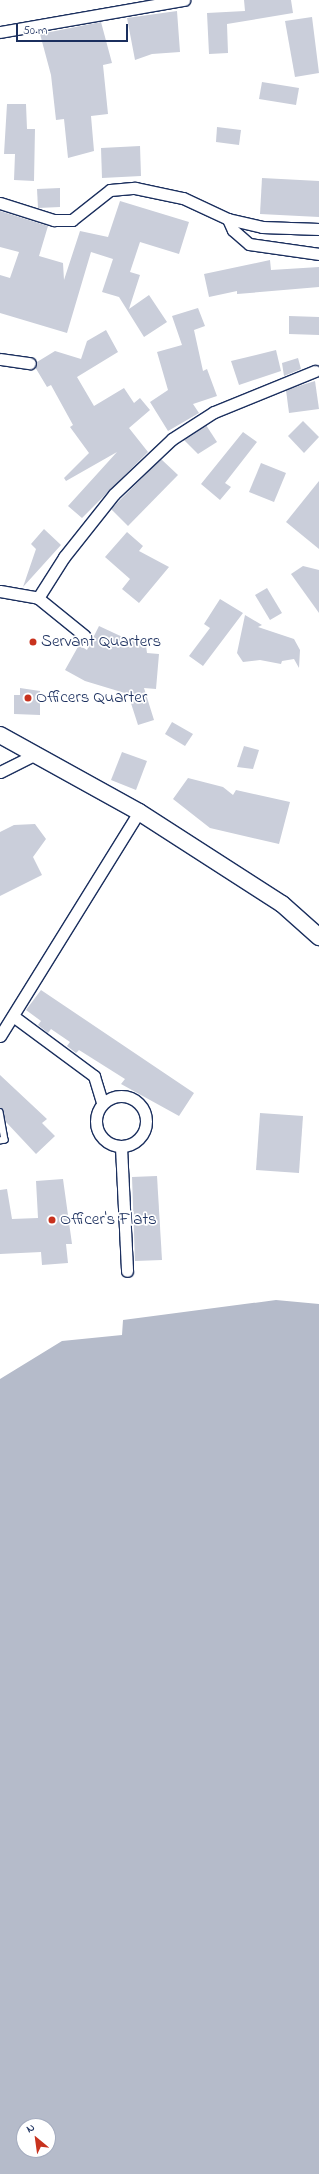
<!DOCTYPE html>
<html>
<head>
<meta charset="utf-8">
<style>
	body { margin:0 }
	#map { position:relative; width:319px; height:2174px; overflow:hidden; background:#fff; font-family:"Indie Flower",sans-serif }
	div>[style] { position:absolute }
	.water>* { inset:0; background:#b5bbca }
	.building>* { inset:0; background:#caceda }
	.roads { filter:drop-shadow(1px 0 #1b2f5e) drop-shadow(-1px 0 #1b2f5e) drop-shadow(0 1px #1b2f5e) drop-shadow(0 -1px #1b2f5e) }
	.lane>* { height:5.5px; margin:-2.75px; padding:0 2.75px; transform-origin:2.75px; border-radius:2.75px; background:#fff }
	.street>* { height:11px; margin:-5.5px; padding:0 5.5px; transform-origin:5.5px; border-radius:5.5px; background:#fff }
	.street>.ring { margin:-5.5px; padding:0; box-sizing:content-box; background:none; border:11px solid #fff; border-radius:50% }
	.secondary>* { height:16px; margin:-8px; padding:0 8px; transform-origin:8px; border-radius:8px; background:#fff }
	.dots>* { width:11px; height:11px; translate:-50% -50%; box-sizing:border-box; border:2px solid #fff; border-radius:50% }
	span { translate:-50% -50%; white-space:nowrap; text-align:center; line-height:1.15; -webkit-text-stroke:3.5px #fff; paint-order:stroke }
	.poi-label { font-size:17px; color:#1b2f5e }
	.left { translate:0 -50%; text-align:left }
	.north { position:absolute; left:16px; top:2118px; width:40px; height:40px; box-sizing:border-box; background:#fff; border:1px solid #a4acbf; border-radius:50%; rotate:331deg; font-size:11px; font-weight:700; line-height:16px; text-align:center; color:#1b2f5e }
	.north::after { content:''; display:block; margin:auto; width:14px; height:18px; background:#c8321e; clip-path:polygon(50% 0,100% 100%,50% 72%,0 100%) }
	.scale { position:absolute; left:16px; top:24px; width:112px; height:18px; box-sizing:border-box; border:2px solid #1b2f5e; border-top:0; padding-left:5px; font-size:12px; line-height:14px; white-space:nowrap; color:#1b2f5e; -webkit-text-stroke:3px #fff; paint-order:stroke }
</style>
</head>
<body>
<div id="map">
	<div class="water">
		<i style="clip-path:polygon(evenodd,276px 1300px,319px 1304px,319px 2174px,0 2174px,0 1379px,62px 1341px,122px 1335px,123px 1320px,276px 1300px,24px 2126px,48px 2126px,48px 2150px,24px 2150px,24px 2126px)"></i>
	</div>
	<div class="building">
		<i style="clip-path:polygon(244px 0,291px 0,293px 13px,227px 24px,228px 53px,209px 54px,207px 13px,245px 11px)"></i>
		<i style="clip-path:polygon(177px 11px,180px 52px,152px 54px,135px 60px,127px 18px)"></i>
		<i style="clip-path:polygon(312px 17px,319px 73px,295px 77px,285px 21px)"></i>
		<i style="clip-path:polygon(101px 22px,112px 63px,103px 65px,108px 114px,91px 116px,94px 151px,68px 158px,64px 119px,56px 120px,51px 75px,40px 34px)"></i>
		<i style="clip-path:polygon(262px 82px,299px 88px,296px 105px,259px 99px)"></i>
		<i style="clip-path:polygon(7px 104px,26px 104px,27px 129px,35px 129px,34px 181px,14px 180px,15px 154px,4px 154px)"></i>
		<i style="clip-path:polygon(217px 127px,241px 130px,239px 145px,216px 142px)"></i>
		<i style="clip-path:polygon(140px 146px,141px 176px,102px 178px,101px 148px)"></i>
		<i style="clip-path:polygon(262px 178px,319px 181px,319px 217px,260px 214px)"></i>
		<i style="clip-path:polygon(60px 188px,60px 207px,38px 208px,37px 189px)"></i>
		<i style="clip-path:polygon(120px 201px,189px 222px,179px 254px,140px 242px,130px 272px,140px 275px,129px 309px,149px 295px,167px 322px,144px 337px,119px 297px,102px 292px,113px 259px,91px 252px,67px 333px,0 313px,0 275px,10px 278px,19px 252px,0 247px,0 211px,48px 226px,39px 256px,63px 263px,64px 280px,80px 231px,108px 237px)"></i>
		<i style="clip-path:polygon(270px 260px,271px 270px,319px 267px,319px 287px,237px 294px,237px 291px,209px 297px,204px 274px)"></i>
		<i style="clip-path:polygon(198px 308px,205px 326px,194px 330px,203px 371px,207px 369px,217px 396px,193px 404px,199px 413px,168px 431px,150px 402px,168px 390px,157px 352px,182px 345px,172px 316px)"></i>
		<i style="clip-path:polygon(289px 316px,319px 317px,319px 335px,289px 334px)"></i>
		<i style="clip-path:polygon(106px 330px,118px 352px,77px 377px,94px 406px,124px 388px,134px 403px,140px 398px,150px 410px,129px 428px,148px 452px,82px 518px,68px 506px,117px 452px,66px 481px,64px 478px,89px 453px,70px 427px,73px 425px,51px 385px,47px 387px,35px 367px,37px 362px,55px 351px,81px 359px,87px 341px)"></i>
		<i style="clip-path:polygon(276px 350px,281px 371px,239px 385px,231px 361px)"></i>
		<i style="clip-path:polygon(298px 358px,301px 369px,284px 376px,282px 363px)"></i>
		<i style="clip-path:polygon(315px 381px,319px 409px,289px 413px,286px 390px)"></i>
		<i style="clip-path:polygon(303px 421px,319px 437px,304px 453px,288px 436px)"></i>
		<i style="clip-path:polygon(206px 425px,217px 442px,198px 454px,184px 440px)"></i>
		<i style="clip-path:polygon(243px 432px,257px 442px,225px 483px,231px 487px,220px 500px,201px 484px)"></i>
		<i style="clip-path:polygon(161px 459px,178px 475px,128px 526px,111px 509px)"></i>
		<i style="clip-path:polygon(261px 463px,286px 473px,274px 502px,249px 492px)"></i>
		<i style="clip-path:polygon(319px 481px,319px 549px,286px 522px)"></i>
		<i style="clip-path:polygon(44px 529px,61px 545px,23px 587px,36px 549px,31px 544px)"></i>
		<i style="clip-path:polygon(127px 532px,143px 546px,139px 551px,169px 567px,139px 603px,122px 589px,130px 579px,105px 557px)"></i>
		<i style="clip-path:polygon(303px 566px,319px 570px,319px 613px,291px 574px)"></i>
		<i style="clip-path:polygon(267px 588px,282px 613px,270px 620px,255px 595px)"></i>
		<i style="clip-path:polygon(220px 599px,243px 613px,203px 666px,189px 656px,210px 628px,204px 624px)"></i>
		<i style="clip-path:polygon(245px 615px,262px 625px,258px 627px,294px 639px,300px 650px,299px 668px,294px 659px,282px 661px,281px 664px,260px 660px,243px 662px,237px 653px)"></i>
		<i style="clip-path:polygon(99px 626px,129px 640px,145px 638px,147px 653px,159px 654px,156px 689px,144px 688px,154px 720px,138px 725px,128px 694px,85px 681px,65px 670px,79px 645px,87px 650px)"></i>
		<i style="clip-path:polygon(20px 688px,40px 691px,40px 715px,14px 714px,14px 695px,20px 695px)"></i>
		<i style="clip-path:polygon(172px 722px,193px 734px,185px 746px,165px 734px)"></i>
		<i style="clip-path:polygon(244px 746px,259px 750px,253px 769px,237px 767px)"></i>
		<i style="clip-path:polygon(122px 752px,147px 761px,136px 790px,111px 780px)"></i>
		<i style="clip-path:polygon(188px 778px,223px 787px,233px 795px,236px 790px,290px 802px,279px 844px,210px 828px,173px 799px)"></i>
		<i style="clip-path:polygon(35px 824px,46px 839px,33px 857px,42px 875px,0 896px,0 832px,14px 825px)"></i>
		<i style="clip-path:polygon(41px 990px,194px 1093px,179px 1116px,121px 1084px,125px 1079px,79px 1050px,76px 1053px,67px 1046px,70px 1042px,51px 1029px,48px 1033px,38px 1025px,41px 1021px,26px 1010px)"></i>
		<i style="clip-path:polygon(0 1075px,47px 1119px,42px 1123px,55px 1136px,36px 1154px,6px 1122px,0 1108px)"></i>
		<i style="clip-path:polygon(260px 1113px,303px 1116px,299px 1173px,256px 1170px)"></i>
		<i style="clip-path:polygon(157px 1176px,162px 1260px,135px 1261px,132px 1177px)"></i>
		<i style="clip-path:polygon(63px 1179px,72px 1244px,66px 1244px,68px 1263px,42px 1265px,41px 1252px,0 1254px,0 1190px,7px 1189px,12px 1219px,38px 1218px,36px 1181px)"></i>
	</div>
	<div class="roads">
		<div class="lane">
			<i style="left:0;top:1112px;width:28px;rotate:80deg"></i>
			<i style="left:5px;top:1140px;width:5px;rotate:169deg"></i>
		</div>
		<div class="street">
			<i style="left:0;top:32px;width:187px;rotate:-9.9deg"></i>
			<i style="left:0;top:203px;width:57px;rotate:17.5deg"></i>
			<i style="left:54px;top:220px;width:18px"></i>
			<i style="left:72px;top:220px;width:48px;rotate:-38.3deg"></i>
			<i style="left:110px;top:190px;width:25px;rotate:-5deg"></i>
			<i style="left:135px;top:188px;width:49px;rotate:11.8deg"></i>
			<i style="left:183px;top:198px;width:50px;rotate:25deg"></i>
			<i style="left:228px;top:219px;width:35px;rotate:13deg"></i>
			<i style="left:262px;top:227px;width:57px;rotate:2deg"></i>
			<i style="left:228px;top:219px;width:12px;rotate:66deg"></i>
			<i style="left:233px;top:230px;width:21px;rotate:41deg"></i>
			<i style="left:249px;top:244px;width:71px;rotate:8.1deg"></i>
			<i style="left:0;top:359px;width:30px;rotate:8deg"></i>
			<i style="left:0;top:591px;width:39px;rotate:10deg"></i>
			<i style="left:38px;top:598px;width:60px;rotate:39deg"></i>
			<i style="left:38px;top:598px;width:49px;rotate:-57.6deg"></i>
			<i style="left:64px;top:557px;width:80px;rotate:-51.6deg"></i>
			<i style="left:114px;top:494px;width:80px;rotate:-43.5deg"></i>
			<i style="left:172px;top:439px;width:50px;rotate:-32.7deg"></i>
			<i style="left:214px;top:412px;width:109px;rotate:-22.1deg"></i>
			<i style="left:0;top:772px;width:40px;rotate:-26.6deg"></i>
			<i style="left:13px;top:1016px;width:101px;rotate:36.5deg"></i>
			<i style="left:94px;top:1076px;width:28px;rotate:73deg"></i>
			<i style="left:0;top:1036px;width:264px;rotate:-58.2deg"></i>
			<i class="ring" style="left:96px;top:1096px;width:39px;height:39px"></i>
			<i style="left:121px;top:1147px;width:124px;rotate:87.2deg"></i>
		</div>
		<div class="secondary">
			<i style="left:0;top:735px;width:159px;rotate:29deg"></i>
			<i style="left:139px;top:812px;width:170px;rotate:32.8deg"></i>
			<i style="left:282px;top:904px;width:50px;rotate:41.7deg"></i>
		</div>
	</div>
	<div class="dots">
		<i style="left:33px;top:642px;background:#c8321e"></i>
		<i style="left:28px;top:698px;background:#c8321e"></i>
		<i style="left:52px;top:1220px;background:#c8321e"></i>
	</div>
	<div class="poi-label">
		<span class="left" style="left:41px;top:642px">Servant Quarters</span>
		<span class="left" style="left:36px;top:698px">Officers Quarter</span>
		<span class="left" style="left:60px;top:1220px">Officer's Flats</span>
	</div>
	<div class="north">N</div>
	<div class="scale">50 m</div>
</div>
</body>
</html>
